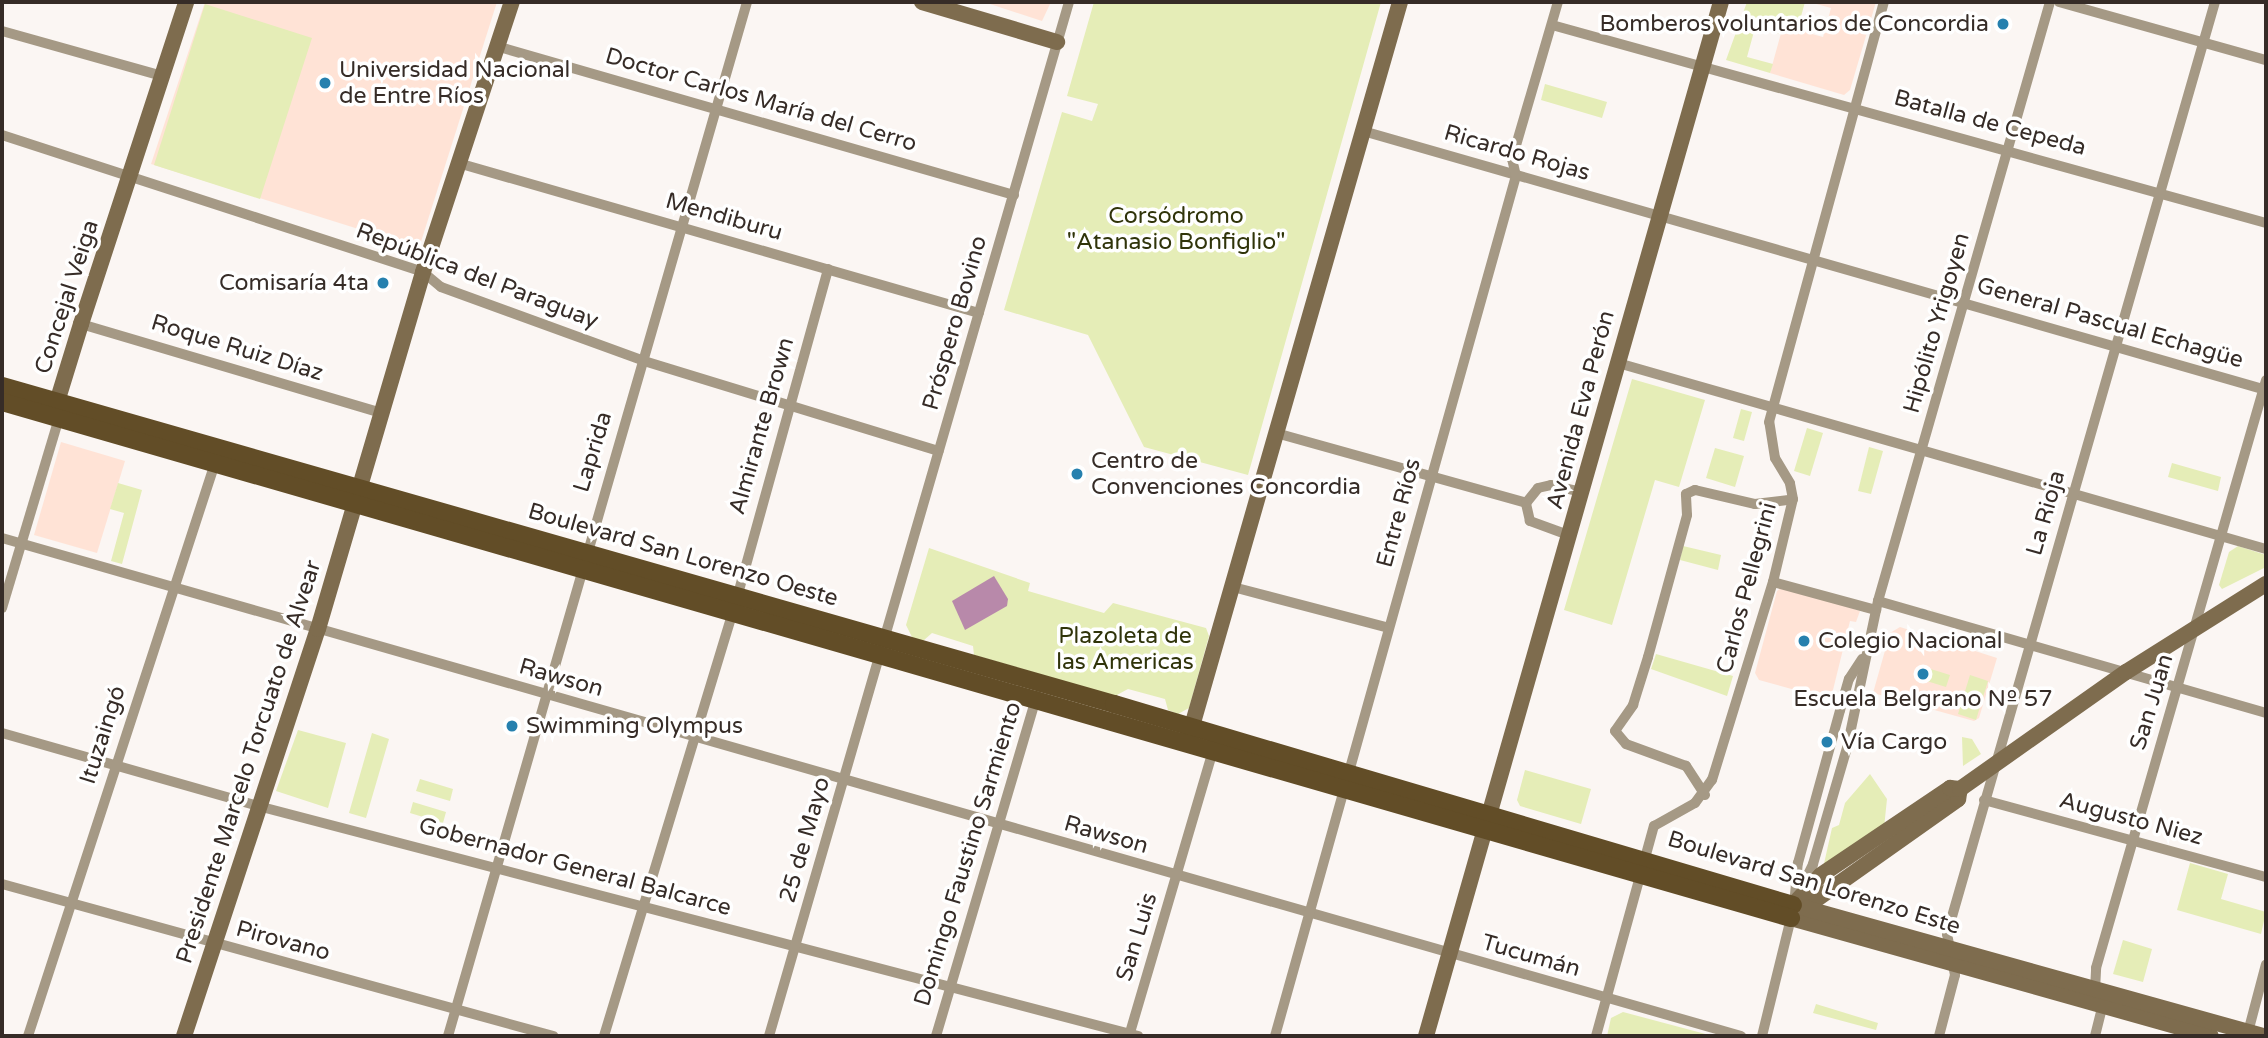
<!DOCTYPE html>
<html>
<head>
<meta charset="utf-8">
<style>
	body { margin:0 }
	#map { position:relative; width:2268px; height:1038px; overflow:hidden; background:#fbf6f3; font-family:"Varela Round",sans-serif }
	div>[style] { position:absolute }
	.built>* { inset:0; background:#ffe3d6 }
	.green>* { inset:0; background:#e5edb7 }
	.water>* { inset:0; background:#b889aa }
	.street>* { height:10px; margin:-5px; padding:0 5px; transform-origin:5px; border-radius:5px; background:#a59985 }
	.secondary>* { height:16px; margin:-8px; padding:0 8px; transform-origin:8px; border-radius:8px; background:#7e6c4e }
	.primary>* { height:18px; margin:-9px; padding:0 9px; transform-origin:9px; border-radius:9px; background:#624d27 }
	.dots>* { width:19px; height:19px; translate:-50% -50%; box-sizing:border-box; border:4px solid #fff; border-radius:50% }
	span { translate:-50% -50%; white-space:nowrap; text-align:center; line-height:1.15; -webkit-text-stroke:7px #fff; paint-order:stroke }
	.poi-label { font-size:23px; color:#362c27 }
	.right { translate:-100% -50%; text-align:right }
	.left { translate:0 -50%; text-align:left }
	.street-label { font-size:23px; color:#362c27 }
	.park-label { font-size:23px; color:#30340a }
	.frame { position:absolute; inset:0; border:4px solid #362c27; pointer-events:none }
</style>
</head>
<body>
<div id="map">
	<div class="built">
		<i style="clip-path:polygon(205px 2px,497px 2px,419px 248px,151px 164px)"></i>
		<i style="clip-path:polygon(984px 2px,1051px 2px,1042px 21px)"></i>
		<i style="clip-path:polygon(1809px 2px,1876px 2px,1850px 90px,1844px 95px,1770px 73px,1783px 26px,1823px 37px,1831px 8px)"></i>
		<i style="clip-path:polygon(61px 442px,125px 461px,97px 553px,34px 535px)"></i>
		<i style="clip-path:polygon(1783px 586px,1860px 611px,1856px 622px,1850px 621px,1832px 694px,1824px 698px,1759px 680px,1755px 673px,1777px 591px)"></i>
		<i style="clip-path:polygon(1900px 627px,1997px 658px,1979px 718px,1974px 721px,1873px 693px,1890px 633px)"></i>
	</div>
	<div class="green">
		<i style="clip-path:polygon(1094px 2px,1381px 2px,1248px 475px,1144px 447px,1088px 335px,1004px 310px,1062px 112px,1092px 121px,1098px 104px,1067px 96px)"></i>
		<i style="clip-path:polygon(1747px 2px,1805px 2px,1797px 31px,1783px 26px,1781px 34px,1755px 28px,1747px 57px,1773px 64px,1770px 73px,1726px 60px)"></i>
		<i style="clip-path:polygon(205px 4px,312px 38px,260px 199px,154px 165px)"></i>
		<i style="clip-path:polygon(1545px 84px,1607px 102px,1602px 118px,1541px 100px)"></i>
		<i style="clip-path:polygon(1632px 379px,1705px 400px,1679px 487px,1655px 480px,1612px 625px,1564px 610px)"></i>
		<i style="clip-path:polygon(1741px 409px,1752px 412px,1744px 441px,1733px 438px)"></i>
		<i style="clip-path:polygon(1807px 428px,1823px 433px,1810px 476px,1794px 471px)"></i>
		<i style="clip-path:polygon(1869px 447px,1883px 451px,1871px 494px,1858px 491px)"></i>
		<i style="clip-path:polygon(1715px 448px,1744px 456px,1735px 487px,1706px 478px)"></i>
		<i style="clip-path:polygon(2172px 463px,2221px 477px,2218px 491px,2168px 477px)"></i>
		<i style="clip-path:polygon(118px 483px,142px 490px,122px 564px,111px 561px,124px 513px,110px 509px)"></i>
		<i style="clip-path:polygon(1683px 546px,1721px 555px,1718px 570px,1680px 560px)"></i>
		<i style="clip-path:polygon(2238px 546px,2266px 555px,2266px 567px,2222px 589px,2219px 585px,2229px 552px)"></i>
		<i style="clip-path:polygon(929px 548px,1030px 583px,1028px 591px,1104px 613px,1113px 603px,1206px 628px,1209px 636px,1189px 708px,1178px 714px,1168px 710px,1165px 699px,1128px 689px,1115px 696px,974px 655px,973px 646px,932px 633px,923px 641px,913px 639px,906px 625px)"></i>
		<i style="clip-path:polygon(1656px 654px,1733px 676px,1727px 696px,1651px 669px)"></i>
		<i style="clip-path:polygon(1921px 666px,1950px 675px,1946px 687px,1917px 678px)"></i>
		<i style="clip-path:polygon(1970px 675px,1988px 681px,1976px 720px,1958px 714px)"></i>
		<i style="clip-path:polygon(298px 730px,346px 743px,328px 808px,276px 791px)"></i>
		<i style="clip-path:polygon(372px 733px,389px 739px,366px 818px,349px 813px)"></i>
		<i style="clip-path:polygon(1962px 737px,1972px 739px,1981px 754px,1963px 766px)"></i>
		<i style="clip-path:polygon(1525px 770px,1591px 789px,1581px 824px,1520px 806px,1517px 800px)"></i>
		<i style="clip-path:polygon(1870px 774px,1887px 799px,1884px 828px,1823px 868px,1832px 828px,1839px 825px,1845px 803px)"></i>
		<i style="clip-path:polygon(420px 779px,453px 789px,450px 801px,416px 791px)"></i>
		<i style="clip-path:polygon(413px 802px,446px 812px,443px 823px,410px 813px)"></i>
		<i style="clip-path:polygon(2190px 863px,2228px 874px,2221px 899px,2266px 912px,2261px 934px,2177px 910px)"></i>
		<i style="clip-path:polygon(2123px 940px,2152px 949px,2143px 982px,2113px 974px)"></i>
		<i style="clip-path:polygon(1816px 1004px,1878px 1023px,1876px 1030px,1813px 1013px)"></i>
		<i style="clip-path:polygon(1623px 1012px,1713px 1036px,1607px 1036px,1611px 1018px)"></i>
	</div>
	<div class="water">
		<i style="clip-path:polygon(994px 576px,1008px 599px,1007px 606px,965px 630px,952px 601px)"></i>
	</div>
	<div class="street">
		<i style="left:2059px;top:2px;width:215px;rotate:15.7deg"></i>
		<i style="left:1552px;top:25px;width:741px;rotate:15.5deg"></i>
		<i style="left:2px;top:31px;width:166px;rotate:15.7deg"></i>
		<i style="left:496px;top:46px;width:539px;rotate:16.05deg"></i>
		<i style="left:1363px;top:131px;width:939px;rotate:16deg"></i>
		<i style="left:2px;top:135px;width:443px;rotate:18deg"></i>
		<i style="left:423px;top:272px;width:23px;rotate:40deg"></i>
		<i style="left:441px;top:287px;width:216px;rotate:20deg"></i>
		<i style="left:644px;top:361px;width:308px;rotate:17deg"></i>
		<i style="left:458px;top:163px;width:542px;rotate:16.06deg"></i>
		<i style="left:81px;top:324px;width:313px;rotate:16.5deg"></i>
		<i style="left:1618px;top:363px;width:674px;rotate:16.02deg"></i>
		<i style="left:1276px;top:433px;width:260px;rotate:15.6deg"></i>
		<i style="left:1571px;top:536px;width:44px;rotate:-159.9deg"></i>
		<i style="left:1530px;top:521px;width:18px;rotate:-103deg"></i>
		<i style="left:1526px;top:503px;width:19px;rotate:-51deg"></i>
		<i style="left:1538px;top:488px;width:13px;rotate:-13deg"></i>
		<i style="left:1551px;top:485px;width:31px;rotate:13deg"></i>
		<i style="left:2px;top:538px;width:1809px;rotate:15.98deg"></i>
		<i style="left:1773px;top:582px;width:107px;rotate:15.2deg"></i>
		<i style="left:1233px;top:587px;width:161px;rotate:14.7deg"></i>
		<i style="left:1878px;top:601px;width:404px;rotate:16.1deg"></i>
		<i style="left:2px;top:608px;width:198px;rotate:-73.3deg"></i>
		<i style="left:2px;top:733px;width:266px;rotate:15.9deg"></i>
		<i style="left:258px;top:806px;width:910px;rotate:14.65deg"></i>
		<i style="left:1705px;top:795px;width:35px;rotate:-123deg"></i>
		<i style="left:1686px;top:766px;width:64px;rotate:-159.9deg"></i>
		<i style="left:1626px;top:744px;width:17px;rotate:-130deg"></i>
		<i style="left:1615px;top:731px;width:32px;rotate:-55deg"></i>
		<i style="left:1633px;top:705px;width:50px;rotate:-72.6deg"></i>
		<i style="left:1648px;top:657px;width:147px;rotate:-74.6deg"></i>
		<i style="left:1687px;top:515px;width:21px;rotate:-93deg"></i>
		<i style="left:1686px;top:494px;width:10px;rotate:-24deg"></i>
		<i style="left:1695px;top:490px;width:62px;rotate:13.1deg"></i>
		<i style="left:1755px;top:504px;width:38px;rotate:-7deg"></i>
		<i style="left:1984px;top:800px;width:292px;rotate:15.3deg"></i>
		<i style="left:2px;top:884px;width:572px;rotate:15.42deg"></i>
		<i style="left:1800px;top:891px;width:30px;rotate:-64deg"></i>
		<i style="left:1813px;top:864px;width:121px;rotate:-73.7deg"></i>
		<i style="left:1847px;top:748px;width:150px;rotate:-78.1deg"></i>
		<i style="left:1878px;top:601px;width:623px;rotate:-73.98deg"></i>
		<i style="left:1795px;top:895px;width:32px;rotate:-85deg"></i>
		<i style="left:1798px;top:863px;width:159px;rotate:-74.6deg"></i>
		<i style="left:1840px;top:710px;width:32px;rotate:-74deg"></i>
		<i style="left:1849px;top:679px;width:24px;rotate:-57deg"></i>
		<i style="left:28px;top:1036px;width:606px;rotate:-71.92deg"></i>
		<i style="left:448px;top:1036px;width:1076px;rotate:-73.87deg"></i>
		<i style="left:604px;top:1036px;width:443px;rotate:-73.1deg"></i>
		<i style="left:733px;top:612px;width:356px;rotate:-74.5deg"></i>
		<i style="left:769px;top:1036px;width:1077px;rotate:-73.82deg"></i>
		<i style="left:936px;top:1036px;width:355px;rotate:-73.5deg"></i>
		<i style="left:1129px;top:1036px;width:300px;rotate:-73.6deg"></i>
		<i style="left:1275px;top:1036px;width:893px;rotate:-74.35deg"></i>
		<i style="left:1516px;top:176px;width:17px;rotate:-103deg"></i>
		<i style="left:1512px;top:159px;width:164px;rotate:-73.7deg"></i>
		<i style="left:1596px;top:1036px;width:218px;rotate:-74.6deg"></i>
		<i style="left:1654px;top:826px;width:47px;rotate:-29.3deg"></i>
		<i style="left:1695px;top:803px;width:29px;rotate:-54deg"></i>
		<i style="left:1712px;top:780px;width:207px;rotate:-72.9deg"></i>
		<i style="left:1773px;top:582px;width:85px;rotate:-76.5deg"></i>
		<i style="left:1793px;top:499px;width:16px;rotate:-101deg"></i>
		<i style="left:1790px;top:483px;width:29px;rotate:-121deg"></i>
		<i style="left:1775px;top:458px;width:36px;rotate:-99deg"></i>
		<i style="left:1769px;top:422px;width:435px;rotate:-74.7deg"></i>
		<i style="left:1762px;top:1036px;width:126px;rotate:-76.2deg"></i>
		<i style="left:1939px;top:1036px;width:63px;rotate:-75.3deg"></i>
		<i style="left:1955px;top:975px;width:42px;rotate:-101deg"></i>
		<i style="left:1947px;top:934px;width:970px;rotate:-73.96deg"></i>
		<i style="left:2095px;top:1036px;width:30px;rotate:-76deg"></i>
		<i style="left:2102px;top:1007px;width:18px;rotate:-112deg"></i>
		<i style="left:2095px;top:990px;width:22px;rotate:-87deg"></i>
		<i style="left:2096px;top:968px;width:612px;rotate:-73.87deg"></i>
		<i style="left:2247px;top:1036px;width:74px;rotate:-75.2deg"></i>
	</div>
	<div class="secondary">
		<i style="left:922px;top:2px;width:141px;rotate:16.5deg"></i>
		<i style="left:58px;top:413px;width:11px;rotate:-95deg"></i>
		<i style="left:57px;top:402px;width:82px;rotate:-72.9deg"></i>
		<i style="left:81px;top:324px;width:339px;rotate:-71.9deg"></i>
		<i style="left:1188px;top:740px;width:768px;rotate:-73.97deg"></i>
		<i style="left:1800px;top:911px;width:194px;rotate:-35.3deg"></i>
		<i style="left:1958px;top:799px;width:10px;rotate:-79deg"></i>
		<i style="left:1791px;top:918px;width:436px;rotate:15.7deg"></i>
		<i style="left:184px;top:1036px;width:428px;rotate:-71.8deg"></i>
		<i style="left:318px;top:629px;width:372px;rotate:-73.6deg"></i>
		<i style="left:423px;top:272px;width:284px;rotate:-71.8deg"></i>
		<i style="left:1426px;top:1036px;width:1075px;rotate:-74.08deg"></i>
		<i style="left:2263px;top:1036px;width:488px;rotate:-164.4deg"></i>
		<i style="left:1793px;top:905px;width:41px;rotate:-47deg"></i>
		<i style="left:1821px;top:875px;width:156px;rotate:-34deg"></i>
		<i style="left:1950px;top:788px;width:10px;rotate:6deg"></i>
		<i style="left:1960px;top:789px;width:203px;rotate:-35.2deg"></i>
		<i style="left:2126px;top:672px;width:165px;rotate:-32.2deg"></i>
	</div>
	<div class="primary">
		<i style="left:2px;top:386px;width:1157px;rotate:15.96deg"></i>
		<i style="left:1114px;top:704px;width:708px;rotate:16.49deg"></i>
		<i style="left:2px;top:402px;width:1862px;rotate:16.09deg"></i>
	</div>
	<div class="dots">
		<i style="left:2003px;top:24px;background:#2680ae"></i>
		<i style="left:325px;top:83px;background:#2680ae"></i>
		<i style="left:383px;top:283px;background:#2680ae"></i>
		<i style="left:1077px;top:474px;background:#2680ae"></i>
		<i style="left:1804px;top:641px;background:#2680ae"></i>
		<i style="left:1923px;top:674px;background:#2680ae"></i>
		<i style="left:512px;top:726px;background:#2680ae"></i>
		<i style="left:1827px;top:742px;background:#2680ae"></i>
	</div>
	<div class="poi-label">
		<span class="right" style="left:1989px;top:24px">Bomberos voluntarios de Concordia</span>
		<span class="left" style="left:339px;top:83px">Universidad Nacional<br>de Entre Ríos</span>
		<span class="right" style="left:369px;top:283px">Comisaría 4ta</span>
		<span class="left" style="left:1091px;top:474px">Centro de<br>Convenciones Concordia</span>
		<span class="left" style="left:1818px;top:641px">Colegio Nacional</span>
		<span style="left:1923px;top:699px">Escuela Belgrano Nº 57</span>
		<span class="left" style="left:526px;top:726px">Swimming Olympus</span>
		<span class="left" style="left:1841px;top:742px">Vía Cargo</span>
	</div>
	<div class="street-label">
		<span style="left:761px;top:100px;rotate:16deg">Doctor Carlos María del Cerro</span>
		<span style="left:1990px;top:123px;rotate:15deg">Batalla de Cepeda</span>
		<span style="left:1517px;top:153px;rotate:16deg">Ricardo Rojas</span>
		<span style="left:724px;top:217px;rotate:16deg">Mendiburu</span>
		<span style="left:477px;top:276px;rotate:21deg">República del Paraguay</span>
		<span style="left:67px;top:297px;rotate:-72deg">Concejal Veiga</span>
		<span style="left:955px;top:323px;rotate:-74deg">Próspero Bovino</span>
		<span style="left:1937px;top:323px;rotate:-74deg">Hipólito Yrigoyen</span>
		<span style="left:2110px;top:323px;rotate:16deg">General Pascual Echagüe</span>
		<span style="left:237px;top:348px;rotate:17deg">Roque Ruiz Díaz</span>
		<span style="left:1581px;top:410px;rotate:-75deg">Avenida Eva Perón</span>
		<span style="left:762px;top:426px;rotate:-74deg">Almirante Brown</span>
		<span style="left:593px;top:452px;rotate:-73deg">Laprida</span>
		<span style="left:1399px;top:513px;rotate:-75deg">Entre Ríos</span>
		<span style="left:2046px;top:513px;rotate:-74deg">La Rioja</span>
		<span style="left:683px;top:555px;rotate:16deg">Boulevard San Lorenzo Oeste</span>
		<span style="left:1747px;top:588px;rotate:-75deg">Carlos Pellegrini</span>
		<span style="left:561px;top:678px;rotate:16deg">Rawson</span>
		<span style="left:2152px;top:702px;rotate:-73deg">San Juan</span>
		<span style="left:103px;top:735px;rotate:-72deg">Ituzaingó</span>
		<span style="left:249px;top:762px;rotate:-72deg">Presidente Marcelo Torcuato de Alvear</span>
		<span style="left:2131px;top:819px;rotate:15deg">Augusto Niez</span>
		<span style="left:1106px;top:835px;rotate:16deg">Rawson</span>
		<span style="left:805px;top:840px;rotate:-74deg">25 de Mayo</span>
		<span style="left:968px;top:854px;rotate:-73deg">Domingo Faustino Sarmiento</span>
		<span style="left:575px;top:867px;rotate:15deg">Gobernador General Balcarce</span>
		<span style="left:1814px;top:883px;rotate:17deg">Boulevard San Lorenzo Este</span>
		<span style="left:1137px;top:937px;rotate:-73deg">San Luis</span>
		<span style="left:283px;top:941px;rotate:15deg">Pirovano</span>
		<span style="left:1531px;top:956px;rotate:16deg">Tucumán</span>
	</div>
	<div class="park-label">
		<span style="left:1176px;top:229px">Corsódromo<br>"Atanasio Bonfiglio"</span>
		<span style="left:1125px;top:649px">Plazoleta de<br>las Americas</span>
	</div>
	<div class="frame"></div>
</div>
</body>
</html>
